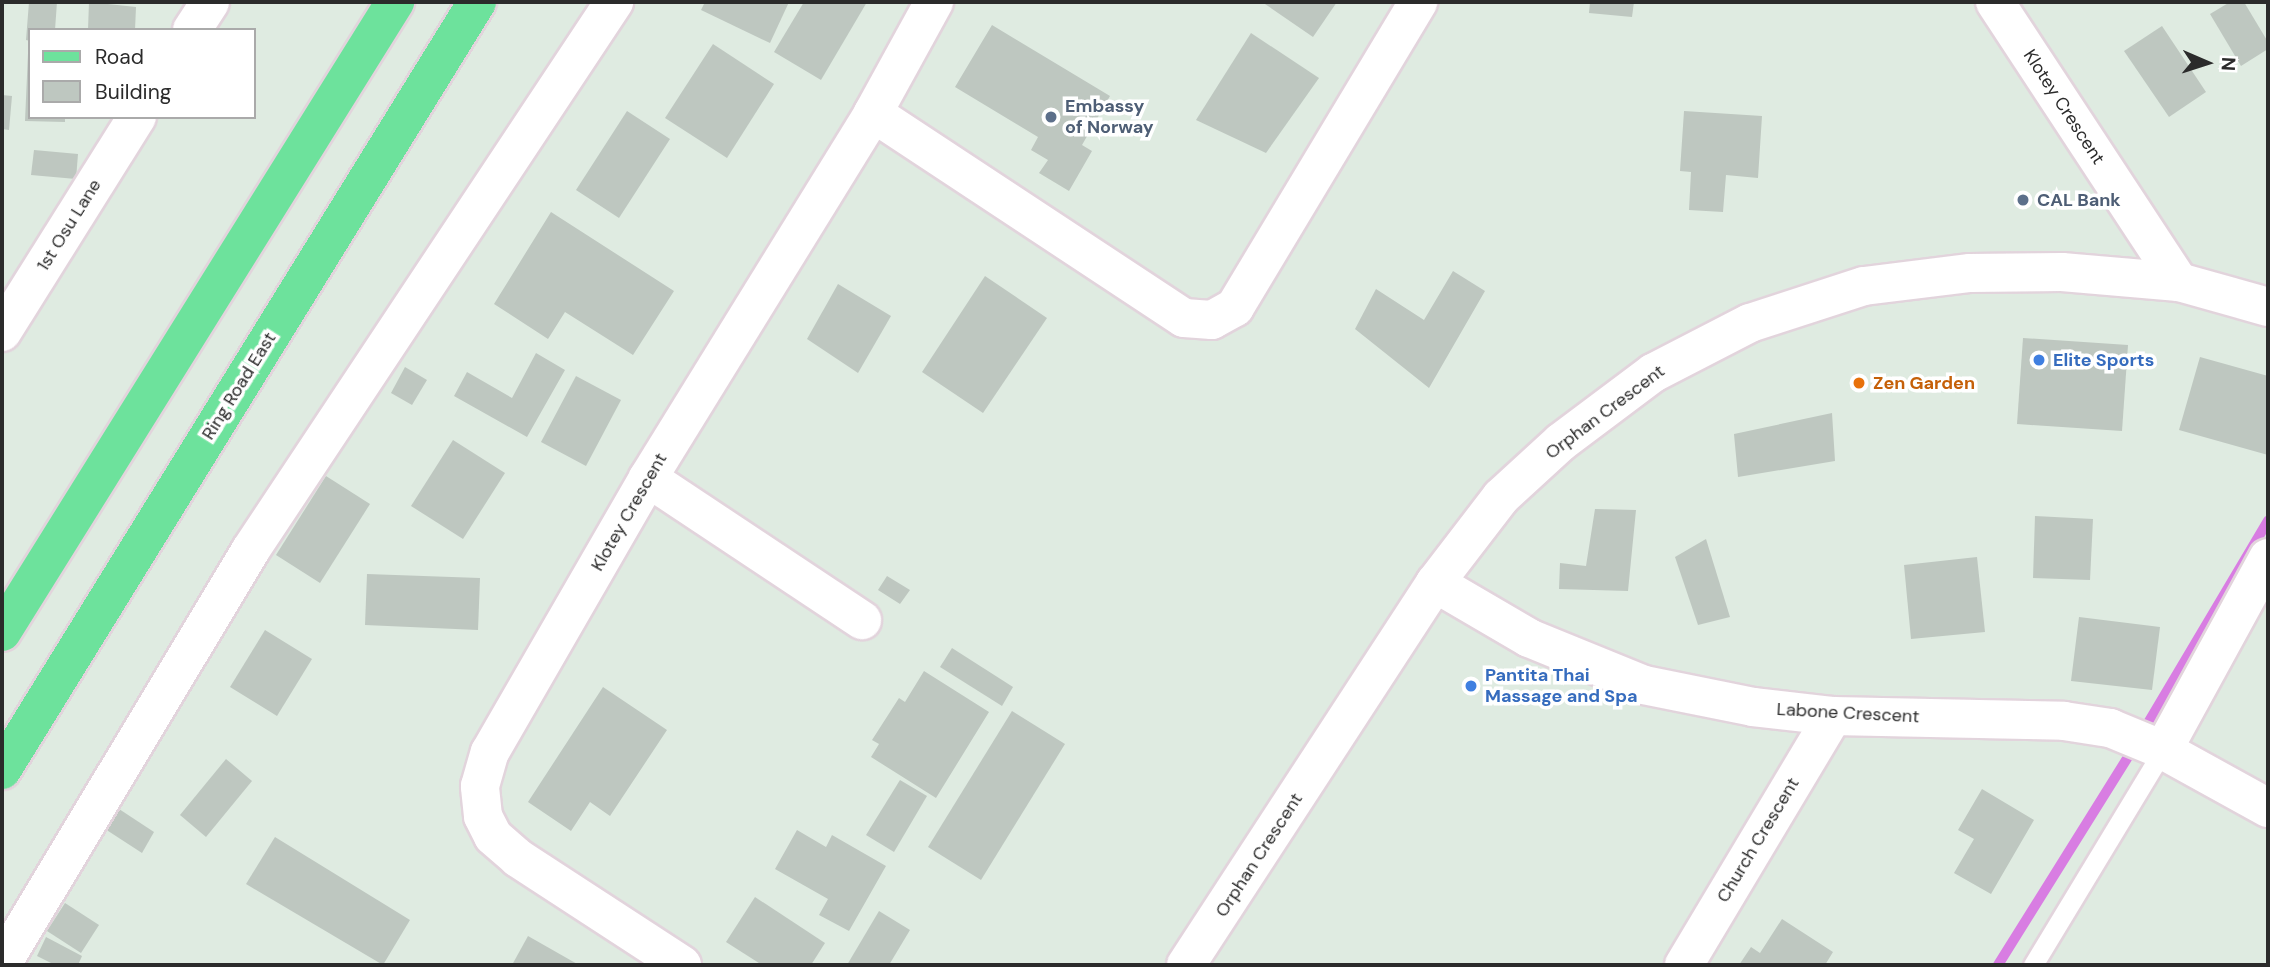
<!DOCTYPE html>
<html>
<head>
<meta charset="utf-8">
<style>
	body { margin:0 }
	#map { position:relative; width:2270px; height:967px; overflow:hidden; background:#dfebe1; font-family:"DM Sans",sans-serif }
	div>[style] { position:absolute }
	.stream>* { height:10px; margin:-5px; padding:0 5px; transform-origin:5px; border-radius:5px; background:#d87de2 }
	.building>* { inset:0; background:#bec7c0 }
	.roads { filter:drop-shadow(2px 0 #e2d4dc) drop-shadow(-2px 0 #e2d4dc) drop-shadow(0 2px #e2d4dc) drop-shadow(0 -2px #e2d4dc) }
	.lane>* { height:19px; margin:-9.5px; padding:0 9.5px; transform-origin:9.5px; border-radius:9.5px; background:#fff }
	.street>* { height:38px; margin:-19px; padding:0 19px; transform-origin:19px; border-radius:19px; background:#fff }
	.secondary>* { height:38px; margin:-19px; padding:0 19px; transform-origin:19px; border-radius:19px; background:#fff }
	.primary>* { height:38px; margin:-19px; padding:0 19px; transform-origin:19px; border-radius:19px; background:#6de29c }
	.dots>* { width:19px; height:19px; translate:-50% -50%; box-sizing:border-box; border:4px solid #fff; border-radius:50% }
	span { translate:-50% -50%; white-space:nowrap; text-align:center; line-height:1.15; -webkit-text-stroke:7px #fff; paint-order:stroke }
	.service-label { font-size:18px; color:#4e5e75; font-weight:700 }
	.left { translate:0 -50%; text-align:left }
	.street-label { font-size:18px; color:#2b2b2b }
	.shop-label { font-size:18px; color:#366cbe; font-weight:700 }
	.food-label { font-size:18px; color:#c56008; font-weight:700 }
	.frame { position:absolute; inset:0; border:4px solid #2b2b2b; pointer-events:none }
	.legend { position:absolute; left:28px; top:28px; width:228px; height:91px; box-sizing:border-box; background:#fff; border:2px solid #aaa; margin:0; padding:9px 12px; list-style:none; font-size:21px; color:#2b2b2b }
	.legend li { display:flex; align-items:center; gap:14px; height:35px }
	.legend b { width:35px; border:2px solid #aaa }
	.north { position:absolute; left:2172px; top:28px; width:70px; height:70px; -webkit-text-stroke:5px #fff; paint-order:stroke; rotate:93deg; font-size:19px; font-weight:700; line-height:28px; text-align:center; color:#2b2b2b }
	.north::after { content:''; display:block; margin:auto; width:24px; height:32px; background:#2b2b2b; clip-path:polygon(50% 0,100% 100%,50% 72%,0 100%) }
</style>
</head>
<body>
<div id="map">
	<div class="stream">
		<i style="left:2142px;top:733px;width:247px;rotate:-59.3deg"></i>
		<i style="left:1998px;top:965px;width:258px;rotate:-58deg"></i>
	</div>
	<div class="building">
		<i style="clip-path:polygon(29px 2px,57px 2px,55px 30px,30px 30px,30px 41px,26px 40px)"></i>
		<i style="clip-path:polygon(89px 2px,136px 7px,135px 30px,88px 30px)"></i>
		<i style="clip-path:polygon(705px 2px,789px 2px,770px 43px,701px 10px)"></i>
		<i style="clip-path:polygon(804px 2px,867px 2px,821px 80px,774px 52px)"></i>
		<i style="clip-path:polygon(1262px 2px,1337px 2px,1313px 37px)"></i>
		<i style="clip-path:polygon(1590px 2px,1634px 2px,1632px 17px,1589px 13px)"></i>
		<i style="clip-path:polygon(2230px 2px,2244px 2px,2268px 42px,2268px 49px,2241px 66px,2210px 14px)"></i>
		<i style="clip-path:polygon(992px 25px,1110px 96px,1082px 145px,1092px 151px,1069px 191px,1039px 173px,1048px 160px,1031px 150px,1038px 137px,955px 87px)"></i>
		<i style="clip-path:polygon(2162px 26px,2206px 92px,2169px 117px,2124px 51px)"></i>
		<i style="clip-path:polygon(1251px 33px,1319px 78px,1266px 153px,1196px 120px)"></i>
		<i style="clip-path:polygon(713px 44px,774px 84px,727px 158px,665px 118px)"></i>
		<i style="clip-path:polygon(28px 53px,30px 117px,65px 117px,65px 122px,25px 121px)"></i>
		<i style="clip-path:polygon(2px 95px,12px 96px,9px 130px,2px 129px)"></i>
		<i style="clip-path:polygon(627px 111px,670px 139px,619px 218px,576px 190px)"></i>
		<i style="clip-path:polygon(1684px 111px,1762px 116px,1758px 178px,1726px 175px,1723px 212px,1689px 210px,1691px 172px,1680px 171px)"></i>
		<i style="clip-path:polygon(34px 150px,78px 154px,76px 179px,31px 175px)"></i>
		<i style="clip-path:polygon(551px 212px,674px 291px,633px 355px,565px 312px,548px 339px,494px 304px)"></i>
		<i style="clip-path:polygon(1453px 271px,1485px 291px,1429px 388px,1355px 329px,1376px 289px,1424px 320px)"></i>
		<i style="clip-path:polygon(985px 276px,1047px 318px,983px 413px,922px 372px)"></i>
		<i style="clip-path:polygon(838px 284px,891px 316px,858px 373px,807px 339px)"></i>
		<i style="clip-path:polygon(2023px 338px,2128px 345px,2122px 431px,2017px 424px)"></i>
		<i style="clip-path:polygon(536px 353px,565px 370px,527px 437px,454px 396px,467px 372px,512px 398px)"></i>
		<i style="clip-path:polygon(2200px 357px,2268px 376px,2268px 455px,2179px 430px)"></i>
		<i style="clip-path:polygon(405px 367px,427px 380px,412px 405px,391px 393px)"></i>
		<i style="clip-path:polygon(576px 376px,621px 400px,586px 466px,541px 442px)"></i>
		<i style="clip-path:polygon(1832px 413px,1835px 461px,1738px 477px,1734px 434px)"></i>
		<i style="clip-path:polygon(453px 440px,505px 473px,463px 539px,411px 506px)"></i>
		<i style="clip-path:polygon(326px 476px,370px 504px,320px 583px,276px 555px)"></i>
		<i style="clip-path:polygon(1595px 509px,1636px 510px,1628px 591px,1559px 589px,1560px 563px,1586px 566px)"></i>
		<i style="clip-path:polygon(2035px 516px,2093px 519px,2090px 580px,2033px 578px)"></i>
		<i style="clip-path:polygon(1706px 539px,1730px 617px,1698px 625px,1675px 557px)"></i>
		<i style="clip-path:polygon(1977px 557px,1985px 632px,1911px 639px,1904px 565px)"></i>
		<i style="clip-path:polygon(367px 574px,480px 578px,478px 630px,365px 625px)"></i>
		<i style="clip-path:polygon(887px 576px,910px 590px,900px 604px,878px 590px)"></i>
		<i style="clip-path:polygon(2079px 617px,2160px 627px,2152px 690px,2071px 681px)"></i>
		<i style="clip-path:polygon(265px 630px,312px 659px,277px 716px,230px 687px)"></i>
		<i style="clip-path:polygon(952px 648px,1013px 687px,1002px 706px,940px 667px)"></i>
		<i style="clip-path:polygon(924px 671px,989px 712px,936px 798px,871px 757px,879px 744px,872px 740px,899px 698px,905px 702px)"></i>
		<i style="clip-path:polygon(603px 687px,667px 730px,610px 816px,590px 802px,571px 831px,528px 802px)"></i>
		<i style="clip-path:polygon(1012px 711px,1065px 744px,981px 880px,928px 847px)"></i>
		<i style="clip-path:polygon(226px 759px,252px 781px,206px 837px,180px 815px)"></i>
		<i style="clip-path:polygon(900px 780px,927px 796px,894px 852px,866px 835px)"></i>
		<i style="clip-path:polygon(1982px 789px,2034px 820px,1991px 894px,1954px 873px,1974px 839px,1958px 830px)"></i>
		<i style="clip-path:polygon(116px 807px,154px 832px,142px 853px,102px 827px)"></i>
		<i style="clip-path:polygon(797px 830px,826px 847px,832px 835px,886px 866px,849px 931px,819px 915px,828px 899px,775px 869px)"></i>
		<i style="clip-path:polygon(275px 837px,410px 920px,383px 965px,246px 884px)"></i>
		<i style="clip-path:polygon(755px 897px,825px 943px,811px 965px,762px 965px,726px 942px)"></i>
		<i style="clip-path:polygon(65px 903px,99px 925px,81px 953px,47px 931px)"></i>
		<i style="clip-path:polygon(879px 911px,910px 930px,889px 965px,847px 965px)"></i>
		<i style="clip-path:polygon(1782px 919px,1833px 952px,1825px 965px,1739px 965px,1751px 947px,1760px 953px)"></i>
		<i style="clip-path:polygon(528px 936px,579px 965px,512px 965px)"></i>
		<i style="clip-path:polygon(46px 937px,82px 956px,78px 965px,55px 965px,37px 956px)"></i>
	</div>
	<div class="roads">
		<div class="lane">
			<i style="left:2033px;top:965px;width:251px;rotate:-58.8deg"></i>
		</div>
		<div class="street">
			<i style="left:1995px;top:2px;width:335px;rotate:56.7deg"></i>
			<i style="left:192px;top:30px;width:33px;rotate:-57deg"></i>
			<i style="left:873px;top:113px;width:372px;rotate:33.4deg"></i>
			<i style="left:1184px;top:318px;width:28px;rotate:4deg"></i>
			<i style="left:1212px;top:320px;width:26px;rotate:-29deg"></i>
			<i style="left:1235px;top:307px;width:356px;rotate:-59deg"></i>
			<i style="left:2px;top:332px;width:254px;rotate:-57.9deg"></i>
			<i style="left:648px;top:478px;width:257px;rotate:33.6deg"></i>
			<i style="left:1435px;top:583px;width:109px;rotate:30.3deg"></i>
			<i style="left:1529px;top:638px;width:124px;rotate:22.2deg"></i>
			<i style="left:1644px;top:685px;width:111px;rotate:11.4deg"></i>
			<i style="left:1753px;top:707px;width:81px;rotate:6.4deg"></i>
			<i style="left:1833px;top:716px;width:231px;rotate:1.2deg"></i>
			<i style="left:2064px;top:721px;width:47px;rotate:8.7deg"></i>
			<i style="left:2110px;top:728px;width:57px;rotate:22.5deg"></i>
			<i style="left:2163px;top:750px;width:120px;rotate:28.9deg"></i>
			<i style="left:2163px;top:750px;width:219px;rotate:-61.3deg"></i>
			<i style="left:2px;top:964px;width:482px;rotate:-59deg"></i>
			<i style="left:250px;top:551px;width:659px;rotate:-56.45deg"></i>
			<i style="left:682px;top:965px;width:196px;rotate:-146.9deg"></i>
			<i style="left:518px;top:858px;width:33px;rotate:-139deg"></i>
			<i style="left:493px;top:836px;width:22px;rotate:-117deg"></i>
			<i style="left:483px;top:816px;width:30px;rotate:-96deg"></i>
			<i style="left:480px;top:786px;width:35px;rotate:-74deg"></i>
			<i style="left:490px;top:752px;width:316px;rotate:-60deg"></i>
			<i style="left:648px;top:478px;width:429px;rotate:-58.3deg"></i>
			<i style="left:873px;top:113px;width:127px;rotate:-61.2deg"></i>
			<i style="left:1684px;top:965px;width:290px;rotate:-59.1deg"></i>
		</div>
		<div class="secondary">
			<i style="left:1186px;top:965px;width:456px;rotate:-56.9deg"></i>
			<i style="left:1435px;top:583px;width:108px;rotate:-52.5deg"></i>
			<i style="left:1501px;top:497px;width:81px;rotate:-42.5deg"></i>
			<i style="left:1561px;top:442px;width:115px;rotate:-36.9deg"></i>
			<i style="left:1653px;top:373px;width:109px;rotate:-27.3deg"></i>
			<i style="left:1750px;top:323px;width:120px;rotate:-18deg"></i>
			<i style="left:1864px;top:286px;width:107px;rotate:-7deg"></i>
			<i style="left:1970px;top:273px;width:92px;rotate:-0.6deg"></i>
			<i style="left:2062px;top:272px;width:117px;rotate:4.9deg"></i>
			<i style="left:2179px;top:282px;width:92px;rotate:15.7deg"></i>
		</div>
		<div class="primary">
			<i style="left:2px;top:632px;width:743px;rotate:-58.04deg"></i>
			<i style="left:2px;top:770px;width:903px;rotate:-58.26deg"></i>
		</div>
	</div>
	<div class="dots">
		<i style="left:1051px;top:117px;background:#5c6f8a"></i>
		<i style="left:2023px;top:200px;background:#5c6f8a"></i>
		<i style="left:2039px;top:360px;background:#3f7fe0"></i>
		<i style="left:1859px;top:383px;background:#e8710a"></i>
		<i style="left:1471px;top:686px;background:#3f7fe0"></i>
	</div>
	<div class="service-label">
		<span class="left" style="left:1065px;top:117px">Embassy<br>of Norway</span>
		<span class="left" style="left:2037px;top:200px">CAL Bank</span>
	</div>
	<div class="street-label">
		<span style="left:2064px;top:107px;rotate:57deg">Klotey Crescent</span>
		<span style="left:69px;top:225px;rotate:-58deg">1st Osu Lane</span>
		<span style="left:239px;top:386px;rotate:-58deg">Ring Road East</span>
		<span style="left:1605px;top:412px;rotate:-37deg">Orphan Crescent</span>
		<span style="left:629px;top:512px;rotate:-60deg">Klotey Crescent</span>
		<span style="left:1848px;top:713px;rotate:3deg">Labone Crescent</span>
		<span style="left:1758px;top:840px;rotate:-59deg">Church Crescent</span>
		<span style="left:1259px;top:855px;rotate:-57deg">Orphan Crescent</span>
	</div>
	<div class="shop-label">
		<span class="left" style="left:2053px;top:360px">Elite Sports</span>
		<span class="left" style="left:1485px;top:686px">Pantita Thai<br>Massage and Spa</span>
	</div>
	<div class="food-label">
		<span class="left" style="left:1873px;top:383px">Zen Garden</span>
	</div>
	<div class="frame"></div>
	<ul class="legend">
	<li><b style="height:9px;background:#6de29c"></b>Road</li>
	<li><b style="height:19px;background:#bec7c0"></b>Building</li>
	</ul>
	<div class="north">N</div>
</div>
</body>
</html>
